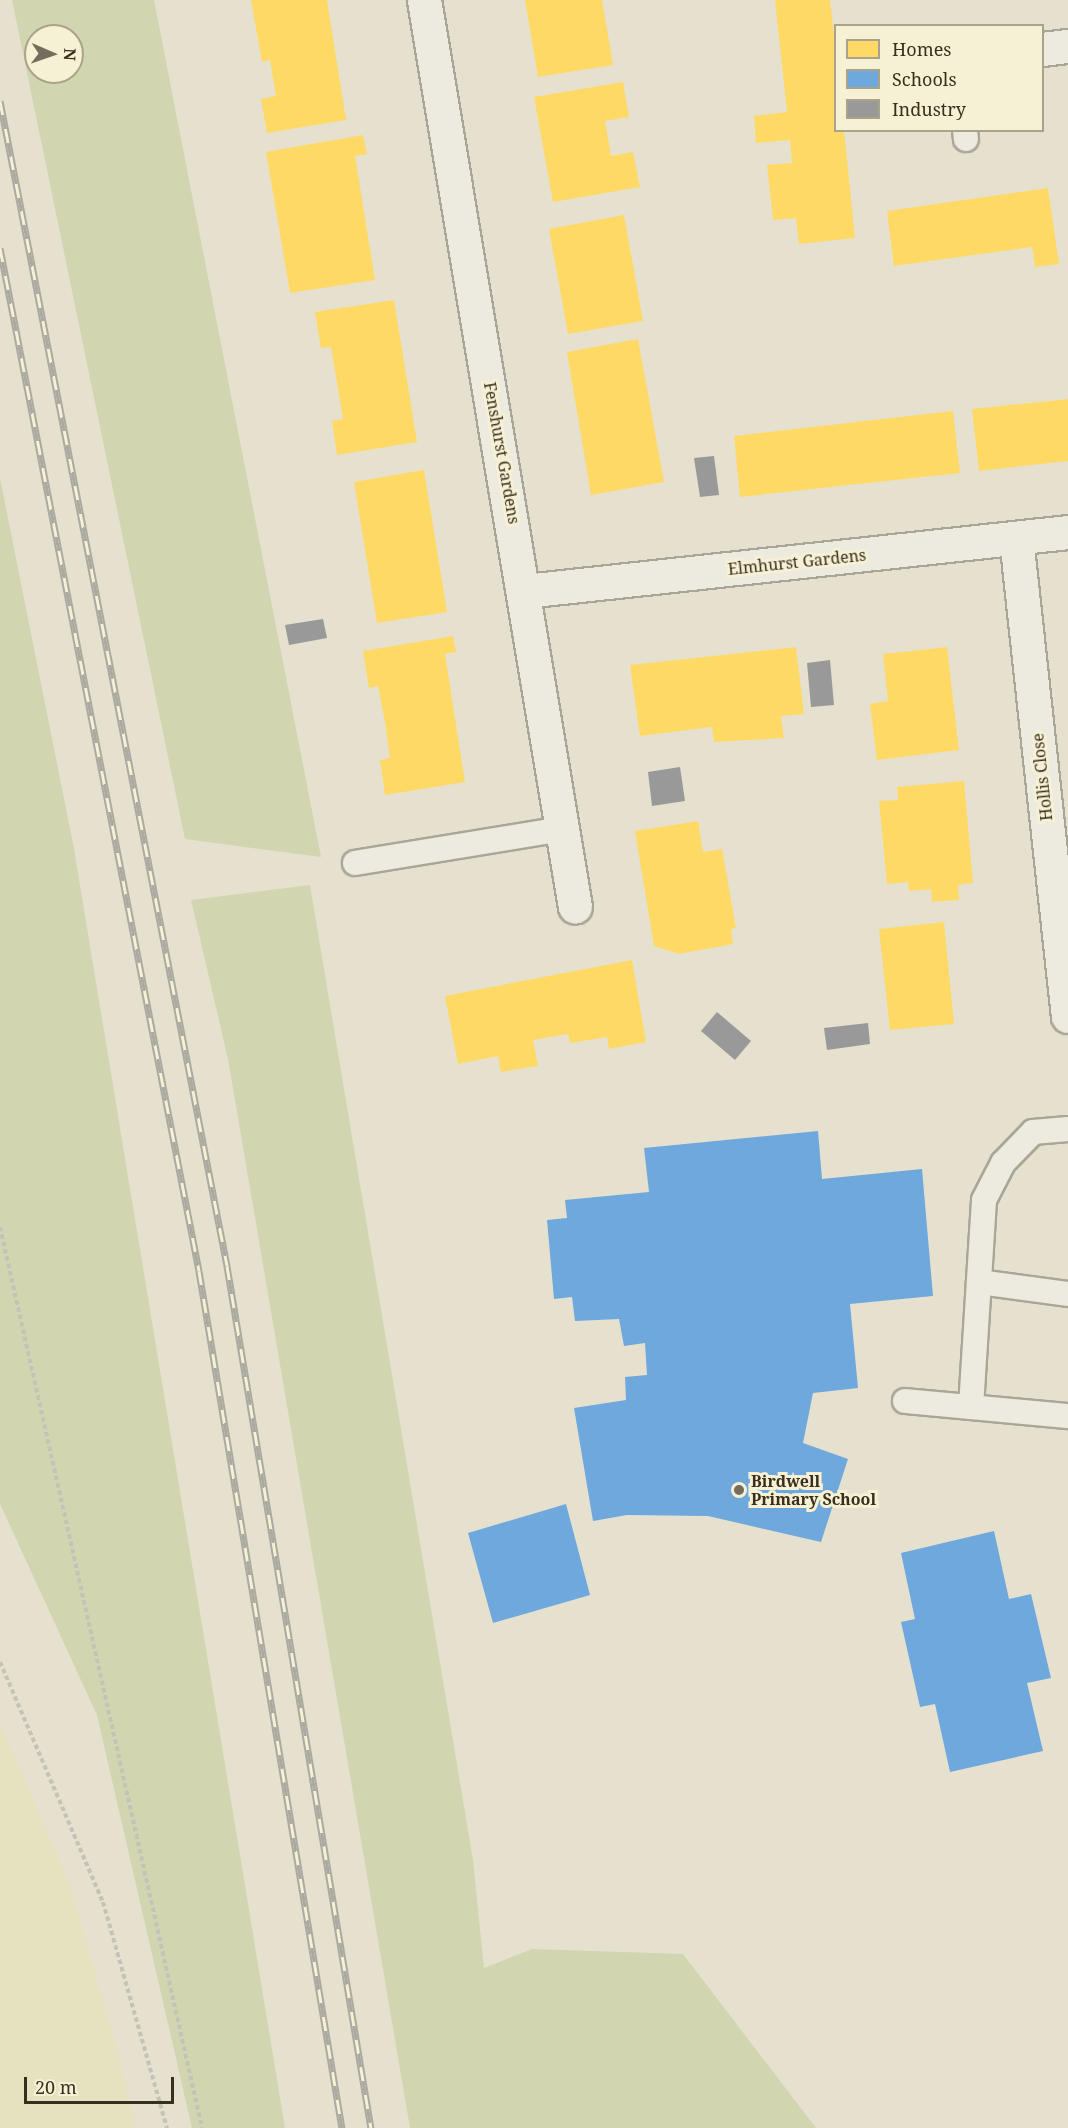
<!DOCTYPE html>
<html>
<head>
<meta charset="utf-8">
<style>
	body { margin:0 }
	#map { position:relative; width:1068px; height:2128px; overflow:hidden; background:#e5e1ce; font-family:"Noto Serif",serif }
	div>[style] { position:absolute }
	.farmland>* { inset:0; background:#e4e2bf }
	.green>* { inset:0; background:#d1d6b0 }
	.homes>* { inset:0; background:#ffd966 }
	.schools>* { inset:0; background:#6fa8dc }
	.industry>* { inset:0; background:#999 }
	.path>* { height:4px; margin-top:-2px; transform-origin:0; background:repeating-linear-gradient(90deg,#c6c2b7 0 4.5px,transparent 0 7.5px) }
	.roads { filter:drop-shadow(2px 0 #aaa697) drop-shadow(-2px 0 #aaa697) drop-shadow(0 2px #aaa697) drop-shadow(0 -2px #aaa697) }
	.service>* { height:24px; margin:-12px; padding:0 12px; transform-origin:12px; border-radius:12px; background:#edeae0 }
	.minor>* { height:33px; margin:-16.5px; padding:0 16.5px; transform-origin:16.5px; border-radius:16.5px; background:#edeae0 }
	.rail>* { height:7px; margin-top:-3.5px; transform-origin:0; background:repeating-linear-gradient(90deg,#f6f0d4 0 14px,#acaaa0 0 28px); box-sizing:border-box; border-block:2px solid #acaaa0 }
	.dots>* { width:16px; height:16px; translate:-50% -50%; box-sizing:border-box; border:3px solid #f6f0d4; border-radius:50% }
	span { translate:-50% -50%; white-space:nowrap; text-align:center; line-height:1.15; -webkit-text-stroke:6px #f6f0d4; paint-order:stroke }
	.street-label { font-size:16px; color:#392f1e }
	.poi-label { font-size:16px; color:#392f1e; font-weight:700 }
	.left { translate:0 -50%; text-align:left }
	.legend { position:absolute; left:834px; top:24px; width:210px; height:108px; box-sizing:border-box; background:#f6f0d4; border:2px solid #aaa38b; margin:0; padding:8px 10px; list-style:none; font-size:18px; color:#392f1e }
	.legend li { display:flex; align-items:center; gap:12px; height:30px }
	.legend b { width:30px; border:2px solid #aaa38b }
	.north { position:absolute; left:24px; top:24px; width:60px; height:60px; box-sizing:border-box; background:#f6f0d4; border:2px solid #aaa38b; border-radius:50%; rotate:92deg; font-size:16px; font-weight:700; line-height:24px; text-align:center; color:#392f1e }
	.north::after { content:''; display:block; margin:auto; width:21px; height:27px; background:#756d5c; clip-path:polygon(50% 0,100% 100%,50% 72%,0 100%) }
	.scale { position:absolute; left:24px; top:2077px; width:150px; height:27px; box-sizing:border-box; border:3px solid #392f1e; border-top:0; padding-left:8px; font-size:18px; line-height:21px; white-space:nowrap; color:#392f1e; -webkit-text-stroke:4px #f6f0d4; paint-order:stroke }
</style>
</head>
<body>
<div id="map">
	<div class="farmland">
		<i style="clip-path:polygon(0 1723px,69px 1882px,119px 2057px,136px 2128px,0 2128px)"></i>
	</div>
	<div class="green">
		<i style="clip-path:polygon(evenodd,12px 0,154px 0,321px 857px,185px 839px,12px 0,36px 36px,72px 36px,72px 72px,36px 72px,36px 36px)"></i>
		<i style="clip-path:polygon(0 478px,74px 849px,285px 2128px,192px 2128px,97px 1715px,0 1504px)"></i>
		<i style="clip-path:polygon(310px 885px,473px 1860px,484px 1968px,532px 1949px,683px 1954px,816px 2128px,410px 2128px,228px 1059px,191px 900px)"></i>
	</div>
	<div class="homes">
		<i style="clip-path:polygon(251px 0,327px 0,346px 120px,267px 133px,261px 99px,276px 96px,270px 60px,262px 62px)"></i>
		<i style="clip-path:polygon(525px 0,602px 0,613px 65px,538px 77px)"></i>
		<i style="clip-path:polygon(775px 0,830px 0,836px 52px,836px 130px,844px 130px,855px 238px,799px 244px,796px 218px,773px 220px,767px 165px,792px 163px,790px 140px,756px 143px,754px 116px,787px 112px)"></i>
		<i style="clip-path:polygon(623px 82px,629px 117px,605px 121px,611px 156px,633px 152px,640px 187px,553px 202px,534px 97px)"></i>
		<i style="clip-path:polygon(363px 135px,367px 154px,355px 156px,375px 280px,290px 293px,266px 152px)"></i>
		<i style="clip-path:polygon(1048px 188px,1059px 264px,1035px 267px,1032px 247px,894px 266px,887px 211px)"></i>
		<i style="clip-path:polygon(624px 215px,643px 321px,568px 334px,549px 229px)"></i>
		<i style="clip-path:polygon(394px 300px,417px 442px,337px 455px,332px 421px,343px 419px,331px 347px,321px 348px,315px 312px)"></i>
		<i style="clip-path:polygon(638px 339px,664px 482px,591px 495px,567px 352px)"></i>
		<i style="clip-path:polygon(1068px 399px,1068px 461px,979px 471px,972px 409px)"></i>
		<i style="clip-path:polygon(953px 411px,960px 473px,740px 497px,734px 436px)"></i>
		<i style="clip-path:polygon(424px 470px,447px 612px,377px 623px,354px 482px)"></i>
		<i style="clip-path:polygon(453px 636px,456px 652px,445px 654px,465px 782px,385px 795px,380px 760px,390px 758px,385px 722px,378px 686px,369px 688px,363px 651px)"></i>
		<i style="clip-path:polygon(796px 647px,804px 714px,781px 716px,784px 738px,714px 742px,712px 727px,640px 736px,630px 665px)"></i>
		<i style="clip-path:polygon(947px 647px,959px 750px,877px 760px,870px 704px,888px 701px,883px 654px)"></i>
		<i style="clip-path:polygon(964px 781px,973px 883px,958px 885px,959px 900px,932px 902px,931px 889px,909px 891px,908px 882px,887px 884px,879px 801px,898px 800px,897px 787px)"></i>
		<i style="clip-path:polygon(698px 821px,703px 852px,722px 849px,736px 928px,731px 929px,733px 944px,679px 954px,654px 946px,635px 831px)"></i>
		<i style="clip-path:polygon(944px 922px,954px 1024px,890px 1030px,879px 929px)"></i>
		<i style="clip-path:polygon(632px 960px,646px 1042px,609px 1049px,607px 1037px,570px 1043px,568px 1034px,533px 1040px,538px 1066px,501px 1072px,498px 1056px,458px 1064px,445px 996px)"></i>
	</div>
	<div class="schools">
		<i style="clip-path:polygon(818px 1131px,822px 1179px,922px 1169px,933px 1296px,850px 1304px,858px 1388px,813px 1393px,803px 1443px,848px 1459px,821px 1542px,708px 1516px,627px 1515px,593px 1521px,574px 1408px,626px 1400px,625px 1377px,647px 1375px,645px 1343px,624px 1346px,619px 1319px,575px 1321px,572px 1297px,554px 1299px,547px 1220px,567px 1218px,565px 1200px,649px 1192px,644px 1148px)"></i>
		<i style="clip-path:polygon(566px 1504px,590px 1595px,493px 1623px,468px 1533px)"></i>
		<i style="clip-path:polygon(994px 1531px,1009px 1599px,1031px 1594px,1051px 1678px,1027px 1683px,1043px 1751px,950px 1772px,935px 1704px,920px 1707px,901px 1622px,915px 1619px,901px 1553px)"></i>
	</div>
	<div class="industry">
		<i style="clip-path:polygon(714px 456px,719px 495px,700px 497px,694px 458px)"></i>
		<i style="clip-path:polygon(323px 619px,327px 638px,289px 645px,285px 625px)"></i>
		<i style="clip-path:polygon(830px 660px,834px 705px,811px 707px,807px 663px)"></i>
		<i style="clip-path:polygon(680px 767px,685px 801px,652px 806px,648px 772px)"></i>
		<i style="clip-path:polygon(717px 1012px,751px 1041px,735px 1060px,701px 1031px)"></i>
		<i style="clip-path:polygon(868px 1023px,870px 1044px,827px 1050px,824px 1028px)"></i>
	</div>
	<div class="path">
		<i style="left:0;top:1227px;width:923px;rotate:77.36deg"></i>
		<i style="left:0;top:1662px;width:261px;rotate:66.8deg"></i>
		<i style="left:103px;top:1902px;width:235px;rotate:74.2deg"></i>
	</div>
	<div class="roads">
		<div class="service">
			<i style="left:965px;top:130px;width:9px;rotate:84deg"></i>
			<i style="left:355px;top:863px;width:210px;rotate:-9.3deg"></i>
			<i style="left:979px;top:1282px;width:90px;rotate:7.7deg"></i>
			<i style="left:905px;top:1401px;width:164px;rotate:5.3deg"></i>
			<i style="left:971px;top:1407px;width:207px;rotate:-86.4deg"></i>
			<i style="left:984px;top:1200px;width:42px;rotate:-62.8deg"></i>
			<i style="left:1003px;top:1163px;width:43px;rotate:-45.9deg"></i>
			<i style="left:1033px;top:1132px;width:35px;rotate:-5deg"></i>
		</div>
		<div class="minor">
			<i style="left:424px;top:0;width:919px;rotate:80.55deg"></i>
			<i style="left:1042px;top:49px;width:26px;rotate:-7deg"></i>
			<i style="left:1016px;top:538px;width:481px;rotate:83.8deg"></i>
			<i style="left:525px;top:591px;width:546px;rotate:-6.2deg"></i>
		</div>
	</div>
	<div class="rail">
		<i style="left:0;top:101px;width:1187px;rotate:78.97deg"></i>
		<i style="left:227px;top:1266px;width:874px;rotate:80.52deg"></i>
		<i style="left:0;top:248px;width:1042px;rotate:78.99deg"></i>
		<i style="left:199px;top:1271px;width:869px;rotate:80.53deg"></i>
	</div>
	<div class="dots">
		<i style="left:739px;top:1490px;background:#756d5c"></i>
	</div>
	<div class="street-label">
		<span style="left:502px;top:453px;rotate:80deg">Fenshurst Gardens</span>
		<span style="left:797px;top:562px;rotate:-6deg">Elmhurst Gardens</span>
		<span style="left:1042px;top:777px;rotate:-96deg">Hollis Close</span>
	</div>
	<div class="poi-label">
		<span class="left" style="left:751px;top:1490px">Birdwell<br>Primary School</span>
	</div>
	<ul class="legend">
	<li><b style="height:16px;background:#ffd966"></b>Homes</li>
	<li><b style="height:16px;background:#6fa8dc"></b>Schools</li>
	<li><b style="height:16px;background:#999"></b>Industry</li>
	</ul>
	<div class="north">N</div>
	<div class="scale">20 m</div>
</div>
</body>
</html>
